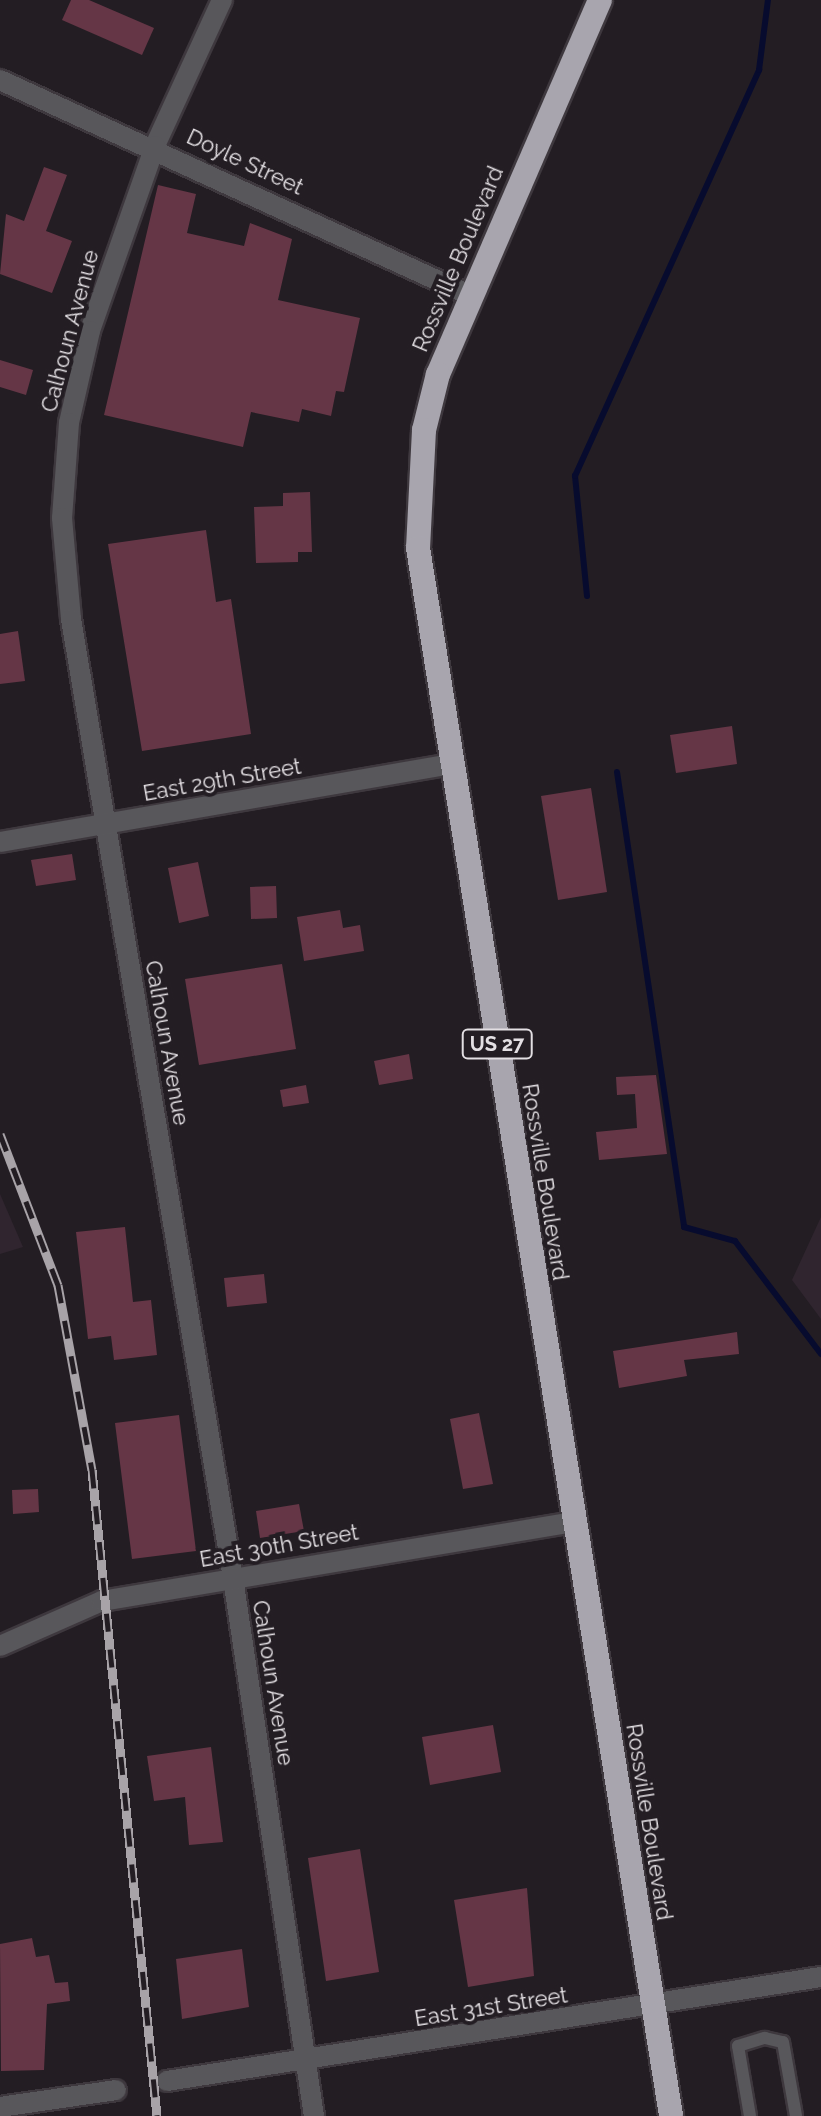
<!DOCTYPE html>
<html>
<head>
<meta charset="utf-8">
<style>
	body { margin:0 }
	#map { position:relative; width:821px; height:2116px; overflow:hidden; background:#231d23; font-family:Raleway,sans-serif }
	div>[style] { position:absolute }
	.built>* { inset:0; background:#30252f }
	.stream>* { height:6px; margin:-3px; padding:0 3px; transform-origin:3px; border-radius:3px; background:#070b2e }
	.building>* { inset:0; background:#653646 }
	.roads { filter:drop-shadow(2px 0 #3e383e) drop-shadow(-2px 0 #3e383e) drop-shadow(0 2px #3e383e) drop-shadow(0 -2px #3e383e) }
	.lane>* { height:12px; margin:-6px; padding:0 6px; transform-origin:6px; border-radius:6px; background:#58575b }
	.street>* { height:20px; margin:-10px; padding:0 10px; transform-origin:10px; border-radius:10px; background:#58575b }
	.highway>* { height:24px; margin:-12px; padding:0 12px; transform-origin:12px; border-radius:12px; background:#a8a5ae }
	.rail>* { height:9px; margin-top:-4.5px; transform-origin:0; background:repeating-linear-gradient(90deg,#231d23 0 18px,#a8a3a8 0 36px); box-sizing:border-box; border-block:2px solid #a8a3a8 }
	span { translate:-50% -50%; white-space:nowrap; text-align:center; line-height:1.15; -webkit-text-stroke:8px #231d23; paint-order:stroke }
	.shield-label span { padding:2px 6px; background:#231d23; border:2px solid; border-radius:6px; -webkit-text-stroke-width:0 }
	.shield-label { font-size:20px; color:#e3dfe3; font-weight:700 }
	.street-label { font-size:22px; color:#e3dfe3 }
</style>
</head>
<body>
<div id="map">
	<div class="built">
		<i style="clip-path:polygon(0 1194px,23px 1247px,0 1254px)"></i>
		<i style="clip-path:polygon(821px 1217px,821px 1319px,792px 1280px)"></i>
	</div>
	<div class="stream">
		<i style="left:587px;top:596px;width:121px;rotate:-95.7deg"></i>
		<i style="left:575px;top:476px;width:446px;rotate:-65.6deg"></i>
		<i style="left:759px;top:70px;width:71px;rotate:-82.7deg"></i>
		<i style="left:617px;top:772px;width:460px;rotate:81.6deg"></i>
		<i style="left:684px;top:1227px;width:53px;rotate:15.4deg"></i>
		<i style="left:735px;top:1241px;width:142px;rotate:52.7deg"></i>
	</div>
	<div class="building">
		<i style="clip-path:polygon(71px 0,89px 0,154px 28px,142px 55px,62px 20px)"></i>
		<i style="clip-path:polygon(44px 167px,67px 175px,46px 231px,72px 241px,52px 293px,0 274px,6px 214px,24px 221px)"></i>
		<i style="clip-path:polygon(158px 185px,196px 194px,187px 233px,244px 246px,250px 223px,292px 239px,278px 300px,360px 318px,344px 392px,336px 391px,331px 416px,302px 409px,299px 422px,251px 412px,243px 447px,104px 415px)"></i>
		<i style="clip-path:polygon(0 360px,33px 370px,26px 395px,0 387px)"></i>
		<i style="clip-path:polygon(310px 492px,312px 552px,298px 552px,298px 562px,256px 563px,254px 507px,283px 506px,283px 493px)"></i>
		<i style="clip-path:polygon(206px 530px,216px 602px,231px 599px,251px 734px,142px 751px,108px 544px)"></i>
		<i style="clip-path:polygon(18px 631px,25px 681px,0 684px,0 634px)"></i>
		<i style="clip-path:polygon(732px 726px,737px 764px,676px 773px,670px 735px)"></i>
		<i style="clip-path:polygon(591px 788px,607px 892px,558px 900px,541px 796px)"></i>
		<i style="clip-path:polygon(72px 854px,76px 880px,36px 886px,31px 860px)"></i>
		<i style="clip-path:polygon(198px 862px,209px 916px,179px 923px,168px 868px)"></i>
		<i style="clip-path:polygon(276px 886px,277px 918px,251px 919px,250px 887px)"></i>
		<i style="clip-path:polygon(340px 910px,343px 928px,360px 925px,364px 951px,304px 961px,297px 917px)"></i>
		<i style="clip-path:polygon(282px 964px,296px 1049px,199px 1065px,185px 979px)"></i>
		<i style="clip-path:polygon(409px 1054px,413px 1079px,379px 1085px,374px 1061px)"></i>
		<i style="clip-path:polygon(656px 1075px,667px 1154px,599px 1160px,596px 1132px,637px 1128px,635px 1094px,617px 1095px,616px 1077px)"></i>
		<i style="clip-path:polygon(306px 1085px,309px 1103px,283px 1107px,280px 1090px)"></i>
		<i style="clip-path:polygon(125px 1227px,133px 1302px,151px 1300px,157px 1355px,114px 1360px,111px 1336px,88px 1339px,76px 1232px)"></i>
		<i style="clip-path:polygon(264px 1274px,267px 1303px,227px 1307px,224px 1278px)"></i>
		<i style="clip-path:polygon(737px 1332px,739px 1354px,684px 1360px,687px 1376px,619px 1388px,613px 1351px)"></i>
		<i style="clip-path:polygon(479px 1413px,493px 1484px,463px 1489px,450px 1419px)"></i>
		<i style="clip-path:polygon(179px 1415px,196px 1551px,132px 1559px,115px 1423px)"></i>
		<i style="clip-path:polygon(38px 1489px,39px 1512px,13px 1514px,12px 1490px)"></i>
		<i style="clip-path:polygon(299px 1504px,304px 1531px,260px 1538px,256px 1511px)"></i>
		<i style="clip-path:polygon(493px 1725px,501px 1772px,430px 1785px,422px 1737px)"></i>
		<i style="clip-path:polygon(211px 1747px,223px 1842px,189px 1845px,185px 1797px,154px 1801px,147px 1756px)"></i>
		<i style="clip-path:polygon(360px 1849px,379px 1972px,326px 1981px,308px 1858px)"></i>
		<i style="clip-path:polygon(527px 1888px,534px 1976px,468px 1987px,454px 1900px)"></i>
		<i style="clip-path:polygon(32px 1938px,36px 1957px,49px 1955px,55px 1983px,68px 1982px,70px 2001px,47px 2004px,44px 2070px,1px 2071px,0 1944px)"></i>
		<i style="clip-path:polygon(242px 1949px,249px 2007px,182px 2019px,176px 1959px)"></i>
	</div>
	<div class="roads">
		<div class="lane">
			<i style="left:750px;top:2116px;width:71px;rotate:-99.7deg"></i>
			<i style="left:738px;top:2046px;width:28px;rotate:-17deg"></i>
			<i style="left:765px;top:2038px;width:18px;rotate:13deg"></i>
			<i style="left:783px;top:2042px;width:75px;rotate:80deg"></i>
		</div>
		<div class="street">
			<i style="left:222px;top:0;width:161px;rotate:114.7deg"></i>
			<i style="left:155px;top:146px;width:196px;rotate:109.4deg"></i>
			<i style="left:90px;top:331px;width:94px;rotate:102.9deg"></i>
			<i style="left:69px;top:423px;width:95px;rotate:94.2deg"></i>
			<i style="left:62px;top:518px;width:101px;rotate:84.9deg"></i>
			<i style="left:71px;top:619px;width:973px;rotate:80.41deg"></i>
			<i style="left:233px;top:1578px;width:544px;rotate:81.44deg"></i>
			<i style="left:0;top:80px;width:514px;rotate:24.62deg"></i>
			<i style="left:0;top:842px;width:459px;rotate:-9.8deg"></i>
			<i style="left:0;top:1646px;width:111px;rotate:-23.8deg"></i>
			<i style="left:102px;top:1601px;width:478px;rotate:-9.5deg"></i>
			<i style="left:167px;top:2081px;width:662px;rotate:-9.04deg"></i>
			<i style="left:0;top:2107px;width:117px;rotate:-8.3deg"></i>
		</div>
		<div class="highway">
			<i style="left:600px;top:0;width:408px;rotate:113.4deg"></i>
			<i style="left:438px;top:374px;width:58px;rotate:104deg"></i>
			<i style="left:424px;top:430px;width:118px;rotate:92.9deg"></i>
			<i style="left:418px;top:548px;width:1588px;rotate:80.83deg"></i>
		</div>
	</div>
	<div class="rail">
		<i style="left:0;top:1134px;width:162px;rotate:69deg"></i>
		<i style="left:58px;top:1285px;width:188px;rotate:79.6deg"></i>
		<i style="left:92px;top:1470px;width:649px;rotate:84.25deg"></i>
	</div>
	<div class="shield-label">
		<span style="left:497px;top:1044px">US 27</span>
	</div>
	<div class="street-label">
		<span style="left:245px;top:162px;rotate:25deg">Doyle Street</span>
		<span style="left:458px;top:259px;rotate:-67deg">Rossville Boulevard</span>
		<span style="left:70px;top:331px;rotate:-75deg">Calhoun Avenue</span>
		<span style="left:222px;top:780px;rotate:-10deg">East 29th Street</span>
		<span style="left:167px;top:1043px;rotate:80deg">Calhoun Avenue</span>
		<span style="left:545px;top:1182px;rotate:81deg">Rossville Boulevard</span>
		<span style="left:279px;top:1546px;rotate:-10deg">East 30th Street</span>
		<span style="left:273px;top:1683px;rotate:81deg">Calhoun Avenue</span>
		<span style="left:649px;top:1822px;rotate:81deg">Rossville Boulevard</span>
		<span style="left:491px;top:2007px;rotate:-9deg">East 31st Street</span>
	</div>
</div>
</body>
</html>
